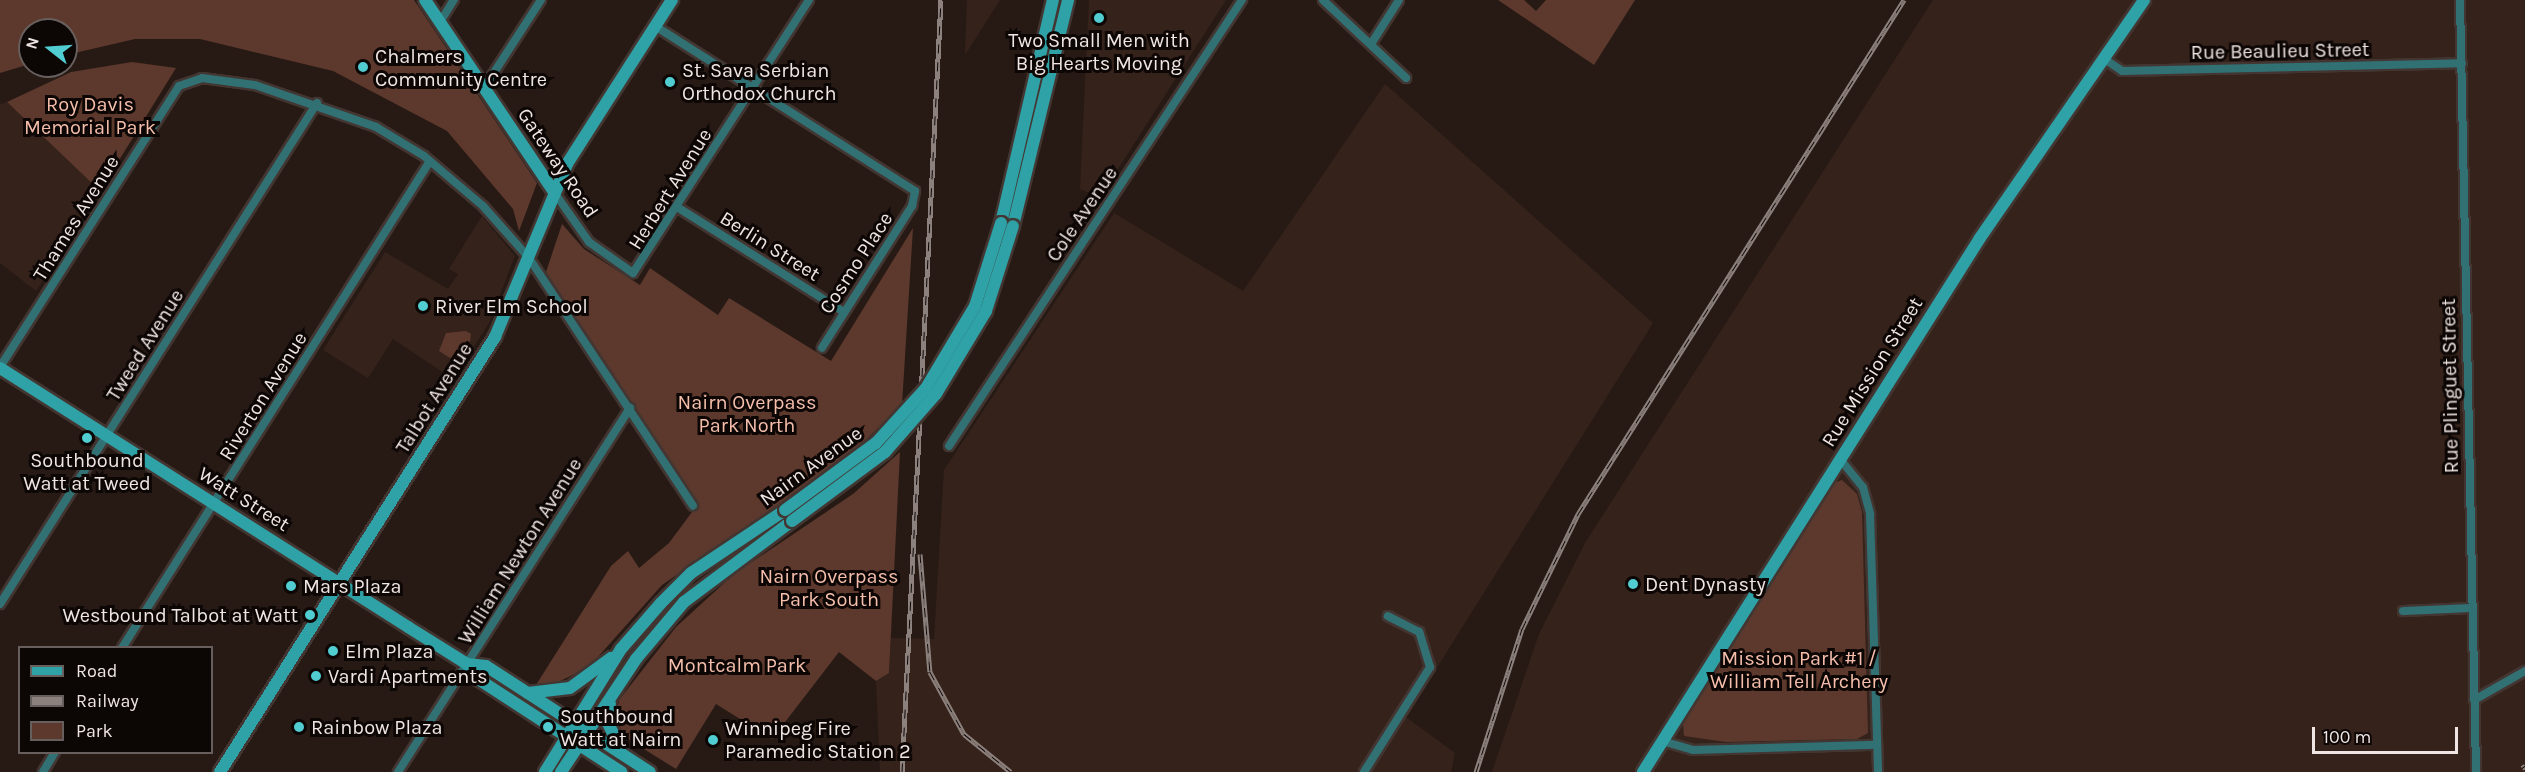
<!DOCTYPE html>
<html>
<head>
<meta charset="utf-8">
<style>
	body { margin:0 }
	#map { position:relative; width:2525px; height:772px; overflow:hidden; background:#271a15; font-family:Karla,sans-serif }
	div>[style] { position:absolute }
	.built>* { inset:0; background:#35221b }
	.green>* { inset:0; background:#5d382c }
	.roads { filter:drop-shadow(2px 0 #433632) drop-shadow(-2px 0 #433632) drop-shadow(0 2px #433632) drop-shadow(0 -2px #433632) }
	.street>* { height:8px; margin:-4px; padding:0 4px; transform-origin:4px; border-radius:4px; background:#317174 }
	.secondary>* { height:12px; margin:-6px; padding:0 6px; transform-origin:6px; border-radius:6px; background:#2ea2a6 }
	.rail>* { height:5px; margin-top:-2.5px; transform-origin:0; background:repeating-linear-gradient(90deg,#0c0605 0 9px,#8c817d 0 18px); box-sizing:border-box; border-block:2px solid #8c817d }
	.bridges { filter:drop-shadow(2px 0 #433632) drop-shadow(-2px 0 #433632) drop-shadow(0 2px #433632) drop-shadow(0 -2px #433632) }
	.secondary-bridge>* { height:12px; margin:-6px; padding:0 6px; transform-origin:6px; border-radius:6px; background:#2ea2a6 }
	.dots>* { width:16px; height:16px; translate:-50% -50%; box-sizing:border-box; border:3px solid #0c0605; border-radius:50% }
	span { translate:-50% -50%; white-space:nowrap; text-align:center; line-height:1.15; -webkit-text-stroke:6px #0c0605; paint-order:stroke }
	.poi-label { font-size:20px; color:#efe5e2 }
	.left { translate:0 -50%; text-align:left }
	.right { translate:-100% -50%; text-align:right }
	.street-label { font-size:20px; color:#efe5e2 }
	.park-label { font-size:20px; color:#f5beab }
	.legend { position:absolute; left:18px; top:646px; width:195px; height:108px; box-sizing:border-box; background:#0c0605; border:2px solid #675f5d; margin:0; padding:8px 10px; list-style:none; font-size:18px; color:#efe5e2 }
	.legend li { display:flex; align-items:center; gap:12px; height:30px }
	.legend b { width:30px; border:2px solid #675f5d }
	.north { position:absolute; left:18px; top:18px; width:60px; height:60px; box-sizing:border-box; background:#0c0605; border:2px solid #675f5d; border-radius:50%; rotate:287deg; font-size:16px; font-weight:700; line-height:24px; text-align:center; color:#efe5e2 }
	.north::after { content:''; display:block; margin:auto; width:21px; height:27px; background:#51ccd1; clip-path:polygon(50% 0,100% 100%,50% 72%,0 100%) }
	.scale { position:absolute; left:2312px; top:727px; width:146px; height:27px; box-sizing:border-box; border:3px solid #efe5e2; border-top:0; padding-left:8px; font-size:18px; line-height:21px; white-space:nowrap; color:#efe5e2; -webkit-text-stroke:4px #0c0605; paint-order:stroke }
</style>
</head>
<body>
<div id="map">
	<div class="built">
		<i style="clip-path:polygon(967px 0,1000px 0,965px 55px)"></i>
		<i style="clip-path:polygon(1089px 0,1226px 0,1100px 197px,1080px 189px)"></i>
		<i style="clip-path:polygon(1933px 0,2525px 0,2525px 772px,1492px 772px,1539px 634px,1585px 543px)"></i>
		<i style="clip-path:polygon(1385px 84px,1653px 323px,1406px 717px,1455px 753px,1451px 772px,880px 772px,876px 681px,889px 673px,891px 638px,934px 639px,944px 470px,1114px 213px,1243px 291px)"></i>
		<i style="clip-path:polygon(7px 102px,100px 191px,36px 291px,0 263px,0 104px)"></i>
		<i style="clip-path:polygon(482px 216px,515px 256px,489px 323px,453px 379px,393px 339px,368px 378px,323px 350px,385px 252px,448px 289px,458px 274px,449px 269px)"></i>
	</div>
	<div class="green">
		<i style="clip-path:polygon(0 0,414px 0,537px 183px,519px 231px,513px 209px,447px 131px,333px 71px,200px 39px,135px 39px,66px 55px,66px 30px,30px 30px,30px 64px,0 73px)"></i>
		<i style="clip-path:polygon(1498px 0,1524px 0,1536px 11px,1546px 0,1635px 0,1594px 65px)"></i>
		<i style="clip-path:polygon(132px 62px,176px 68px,100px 191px,7px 102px,71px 72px)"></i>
		<i style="clip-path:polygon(562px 224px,584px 249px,640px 285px,650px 268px,718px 315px,729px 298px,831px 361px,913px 228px,902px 405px,848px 457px,662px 585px,589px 667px,548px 687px,536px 685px,611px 566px,628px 551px,639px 568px,669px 543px,698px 504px,546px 272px)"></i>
		<i style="clip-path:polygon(466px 331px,471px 334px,469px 348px,450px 358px,439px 351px,446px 333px)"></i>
		<i style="clip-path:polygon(900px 452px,889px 673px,876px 681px,839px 652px,772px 739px,716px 704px,676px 769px,623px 736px,616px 716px,619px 700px,676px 627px,734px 574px,853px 494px)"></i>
		<i style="clip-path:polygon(1842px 480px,1857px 494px,1862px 512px,1868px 733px,1857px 739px,1726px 742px,1684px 736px,1683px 723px,1834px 483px)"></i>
	</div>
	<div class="roads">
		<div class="street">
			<i style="left:1323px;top:0;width:114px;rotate:43.2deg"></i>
			<i style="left:2460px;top:0;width:772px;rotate:88.81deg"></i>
			<i style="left:440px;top:22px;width:26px;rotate:-58deg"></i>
			<i style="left:655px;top:26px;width:308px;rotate:32.4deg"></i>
			<i style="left:915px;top:191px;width:15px;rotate:101deg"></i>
			<i style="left:912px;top:206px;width:168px;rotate:122.4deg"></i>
			<i style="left:1371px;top:44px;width:52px;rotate:-57.5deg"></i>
			<i style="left:2103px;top:58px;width:23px;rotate:34deg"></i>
			<i style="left:2122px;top:71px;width:340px;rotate:-1.3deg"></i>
			<i style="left:484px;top:88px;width:105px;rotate:-57.1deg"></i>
			<i style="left:554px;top:192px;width:61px;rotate:55deg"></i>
			<i style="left:589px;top:242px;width:54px;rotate:35.2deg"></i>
			<i style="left:633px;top:273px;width:325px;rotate:-57.2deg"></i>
			<i style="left:677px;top:207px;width:197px;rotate:32.2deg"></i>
			<i style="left:0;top:367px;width:333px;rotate:-57.5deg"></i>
			<i style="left:179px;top:86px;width:24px;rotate:-19deg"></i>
			<i style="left:202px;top:78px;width:53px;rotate:7.5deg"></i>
			<i style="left:255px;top:85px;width:128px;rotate:19.1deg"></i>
			<i style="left:376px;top:127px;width:56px;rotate:31.1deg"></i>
			<i style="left:424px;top:156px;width:77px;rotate:40.3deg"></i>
			<i style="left:483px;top:206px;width:69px;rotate:48.5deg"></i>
			<i style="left:529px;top:258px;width:297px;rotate:56.5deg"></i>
			<i style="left:949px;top:446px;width:534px;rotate:-56.7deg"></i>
			<i style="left:1840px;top:459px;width:36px;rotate:51deg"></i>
			<i style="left:1863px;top:487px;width:28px;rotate:75deg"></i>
			<i style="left:1870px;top:514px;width:258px;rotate:88.2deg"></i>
			<i style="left:0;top:604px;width:593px;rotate:-57.68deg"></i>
			<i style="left:2403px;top:611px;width:69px;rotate:-2.5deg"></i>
			<i style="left:122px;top:648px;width:576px;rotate:-57.69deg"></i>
			<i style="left:2474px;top:700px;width:59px;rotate:-29.6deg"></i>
			<i style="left:1662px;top:741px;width:32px;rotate:16deg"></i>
			<i style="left:1693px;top:750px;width:184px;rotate:-1.6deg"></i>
			<i style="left:43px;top:772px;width:23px;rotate:-59deg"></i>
			<i style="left:398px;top:772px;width:432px;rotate:-57.5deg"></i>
			<i style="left:1364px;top:772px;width:124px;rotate:-57.8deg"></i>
			<i style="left:1430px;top:667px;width:37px;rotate:-107deg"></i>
			<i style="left:1419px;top:632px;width:35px;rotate:-153deg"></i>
		</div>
		<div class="secondary">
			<i style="left:425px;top:0;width:231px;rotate:56.1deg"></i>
			<i style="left:1001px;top:223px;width:229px;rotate:-76.9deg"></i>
			<i style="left:1013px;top:226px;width:233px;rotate:-76.3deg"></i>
			<i style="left:0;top:368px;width:483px;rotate:32.4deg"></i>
			<i style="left:408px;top:627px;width:70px;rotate:32.1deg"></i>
			<i style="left:467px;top:664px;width:19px;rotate:6deg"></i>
			<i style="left:486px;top:666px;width:195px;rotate:32.9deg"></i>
			<i style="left:467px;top:664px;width:19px;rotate:54deg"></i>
			<i style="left:478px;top:679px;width:171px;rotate:33deg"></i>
			<i style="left:528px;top:693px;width:42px;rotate:-6.8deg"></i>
			<i style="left:570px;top:688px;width:51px;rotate:-36.2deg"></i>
			<i style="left:610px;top:704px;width:16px;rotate:105deg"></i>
			<i style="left:606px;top:719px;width:32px;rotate:64deg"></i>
			<i style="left:220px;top:772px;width:515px;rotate:-57.7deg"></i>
			<i style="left:495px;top:337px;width:187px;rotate:-67.4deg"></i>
			<i style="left:567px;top:164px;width:195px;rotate:-57.4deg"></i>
			<i style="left:545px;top:772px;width:145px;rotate:-58.3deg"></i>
			<i style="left:621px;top:649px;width:61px;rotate:-49deg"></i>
			<i style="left:661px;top:603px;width:42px;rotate:-45deg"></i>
			<i style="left:691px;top:573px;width:113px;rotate:-33.8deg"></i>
			<i style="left:561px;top:772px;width:136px;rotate:-56.4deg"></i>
			<i style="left:636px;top:659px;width:75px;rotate:-49.9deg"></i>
			<i style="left:684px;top:602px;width:135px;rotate:-36.9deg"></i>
			<i style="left:1643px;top:772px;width:631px;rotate:-57.74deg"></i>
			<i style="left:1980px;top:238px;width:289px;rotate:-55.4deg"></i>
		</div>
	</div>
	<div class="rail">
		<i style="left:920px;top:554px;width:118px;rotate:85.2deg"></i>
		<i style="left:930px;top:672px;width:71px;rotate:61.3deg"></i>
		<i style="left:964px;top:734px;width:60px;rotate:39deg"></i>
		<i style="left:2522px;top:768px;width:4px;rotate:-34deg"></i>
		<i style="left:902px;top:772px;width:773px;rotate:-87.11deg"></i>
		<i style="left:1476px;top:772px;width:150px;rotate:-72.2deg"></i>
		<i style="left:1522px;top:629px;width:128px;rotate:-64deg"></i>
		<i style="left:1578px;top:514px;width:609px;rotate:-57.62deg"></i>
	</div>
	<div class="bridges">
		<div class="secondary-bridge">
			<i style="left:785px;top:510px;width:113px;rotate:-36.4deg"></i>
			<i style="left:876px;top:443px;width:74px;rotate:-47.7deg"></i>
			<i style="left:926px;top:388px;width:96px;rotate:-59.1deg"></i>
			<i style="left:975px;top:306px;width:87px;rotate:-72.6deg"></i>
			<i style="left:792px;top:521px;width:116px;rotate:-36.6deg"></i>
			<i style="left:885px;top:452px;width:77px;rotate:-48.7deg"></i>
			<i style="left:936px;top:394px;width:97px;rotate:-58.9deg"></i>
			<i style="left:986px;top:311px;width:89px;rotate:-72.4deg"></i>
		</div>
	</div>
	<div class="dots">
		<i style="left:1099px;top:18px;background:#51ccd1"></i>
		<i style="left:363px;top:67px;background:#51ccd1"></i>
		<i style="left:670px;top:82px;background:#51ccd1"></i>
		<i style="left:423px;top:306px;background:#51ccd1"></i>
		<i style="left:87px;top:438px;background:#51ccd1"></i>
		<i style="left:1633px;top:584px;background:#51ccd1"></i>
		<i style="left:291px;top:586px;background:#51ccd1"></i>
		<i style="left:310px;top:615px;background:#51ccd1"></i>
		<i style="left:333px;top:651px;background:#51ccd1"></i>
		<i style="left:316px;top:676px;background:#51ccd1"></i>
		<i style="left:299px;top:727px;background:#51ccd1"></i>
		<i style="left:548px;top:727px;background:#51ccd1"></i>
		<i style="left:713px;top:740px;background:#51ccd1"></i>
	</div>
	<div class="poi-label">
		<span style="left:1099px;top:52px">Two Small Men with<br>Big Hearts Moving</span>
		<span class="left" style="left:375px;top:68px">Chalmers<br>Community Centre</span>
		<span class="left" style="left:682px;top:82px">St. Sava Serbian<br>Orthodox Church</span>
		<span class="left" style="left:435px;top:306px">River Elm School</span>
		<span style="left:87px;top:472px">Southbound<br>Watt at Tweed</span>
		<span class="left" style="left:1645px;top:584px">Dent Dynasty</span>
		<span class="left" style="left:303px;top:586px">Mars Plaza</span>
		<span class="right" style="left:298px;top:615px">Westbound Talbot at Watt</span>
		<span class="left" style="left:345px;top:651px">Elm Plaza</span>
		<span class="left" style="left:328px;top:676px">Vardi Apartments</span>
		<span class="left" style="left:560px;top:728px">Southbound<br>Watt at Nairn</span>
		<span class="left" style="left:311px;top:727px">Rainbow Plaza</span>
		<span class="left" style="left:725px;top:740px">Winnipeg Fire<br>Paramedic Station 2</span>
	</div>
	<div class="street-label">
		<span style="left:2280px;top:51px;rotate:-1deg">Rue Beaulieu Street</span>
		<span style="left:558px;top:163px;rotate:56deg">Gateway Road</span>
		<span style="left:670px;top:189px;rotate:-58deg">Herbert Avenue</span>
		<span style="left:1082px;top:214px;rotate:-56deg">Cole Avenue</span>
		<span style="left:76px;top:218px;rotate:-58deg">Thames Avenue</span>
		<span style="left:770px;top:246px;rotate:32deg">Berlin Street</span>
		<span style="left:856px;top:263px;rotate:-57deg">Cosmo Place</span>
		<span style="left:145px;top:345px;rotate:-58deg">Tweed Avenue</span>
		<span style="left:1872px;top:372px;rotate:-58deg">Rue Mission Street</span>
		<span style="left:2450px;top:386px;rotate:-91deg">Rue Plinguet Street</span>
		<span style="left:263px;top:396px;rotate:-58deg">Riverton Avenue</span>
		<span style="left:434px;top:398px;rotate:-58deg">Talbot Avenue</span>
		<span style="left:811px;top:466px;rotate:-36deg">Nairn Avenue</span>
		<span style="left:244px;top:499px;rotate:32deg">Watt Street</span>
		<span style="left:520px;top:551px;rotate:-58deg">William Newton Avenue</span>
	</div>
	<div class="park-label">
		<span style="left:90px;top:116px">Roy Davis<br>Memorial Park</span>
		<span style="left:747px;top:414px">Nairn Overpass<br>Park North</span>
		<span style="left:829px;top:588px">Nairn Overpass<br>Park South</span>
		<span style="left:1799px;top:670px">Mission Park #1 /<br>William Tell Archery</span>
		<span style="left:737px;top:665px">Montcalm Park</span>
	</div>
	<ul class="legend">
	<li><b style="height:8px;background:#2ea2a6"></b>Road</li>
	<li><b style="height:8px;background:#8c817d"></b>Railway</li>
	<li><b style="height:16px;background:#5d382c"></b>Park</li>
	</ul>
	<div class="north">N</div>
	<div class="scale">100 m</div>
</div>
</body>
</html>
